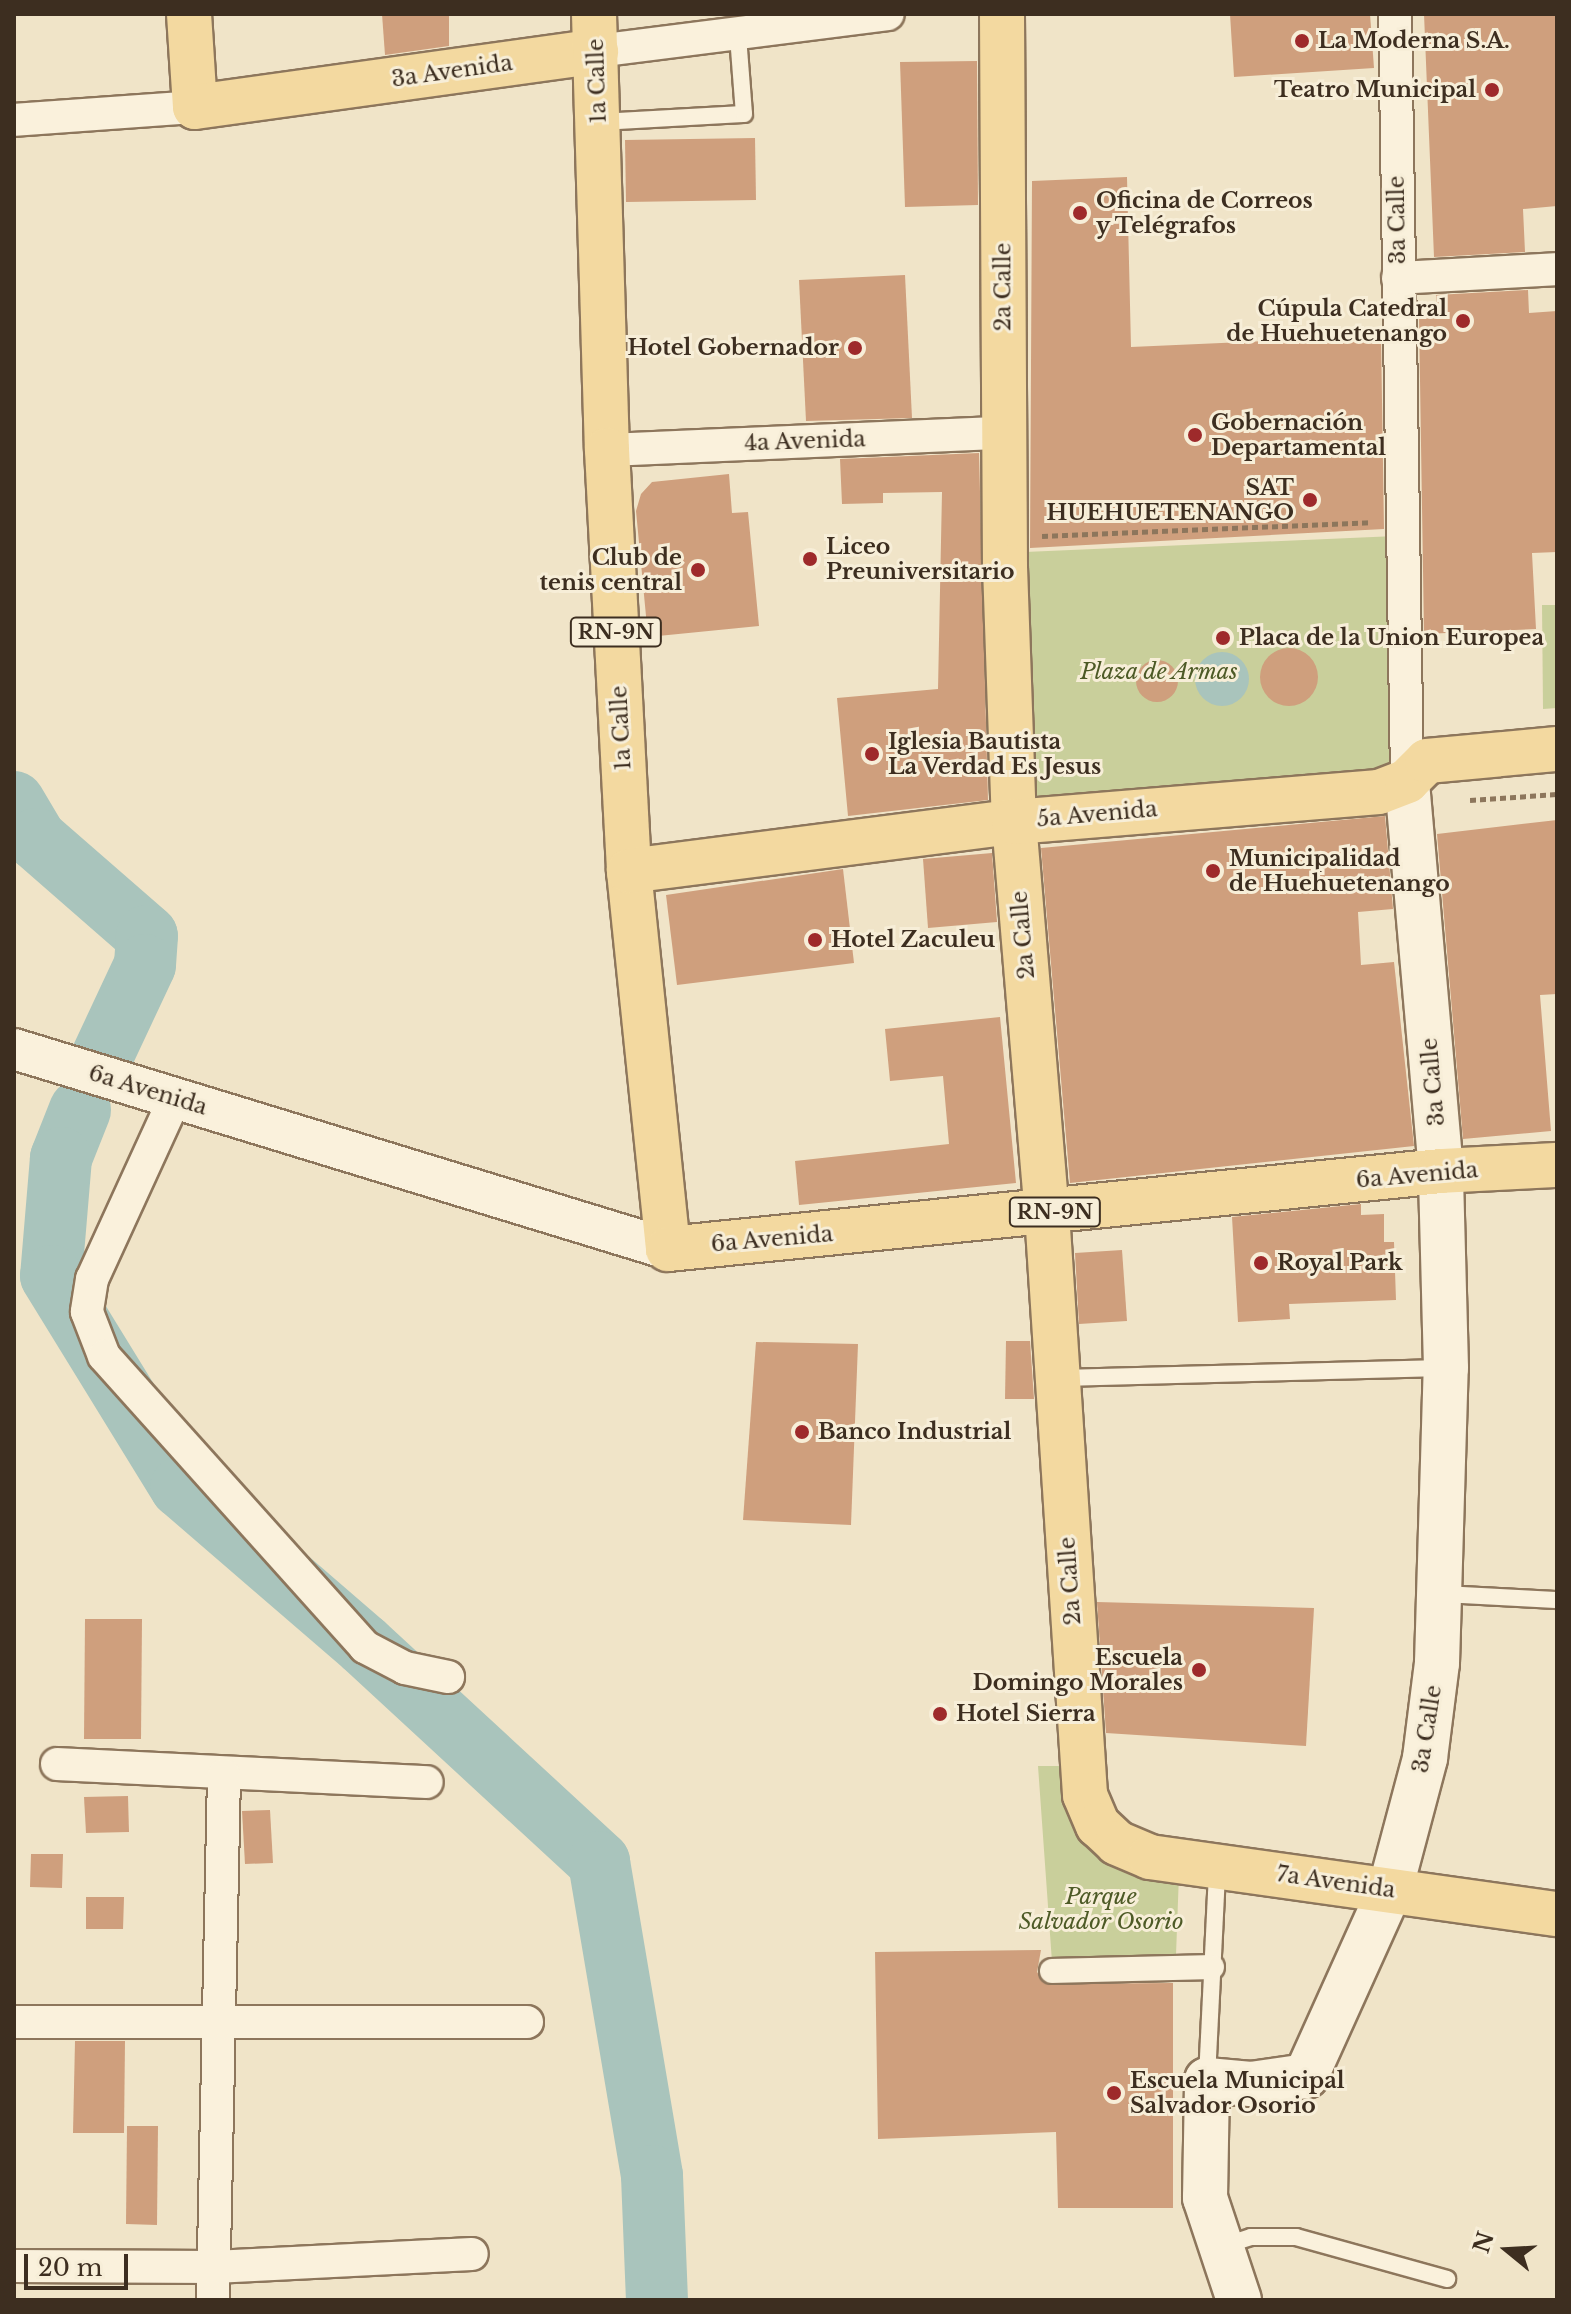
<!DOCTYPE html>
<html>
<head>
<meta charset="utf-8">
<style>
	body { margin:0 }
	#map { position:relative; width:1571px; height:2314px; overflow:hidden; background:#f0e4c8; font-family:"Libre Baskerville",serif }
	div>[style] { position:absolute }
	.green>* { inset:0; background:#c9cf9b }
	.water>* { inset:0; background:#a9c4bc }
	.round { border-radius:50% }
	.river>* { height:62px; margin:-31px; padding:0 31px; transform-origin:31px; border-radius:31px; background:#a9c4bc }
	.building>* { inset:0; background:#cf9f7d }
	.path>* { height:5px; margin-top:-2.5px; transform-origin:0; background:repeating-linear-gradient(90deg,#8d765c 0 6px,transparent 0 10px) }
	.roads { filter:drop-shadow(2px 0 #8d765c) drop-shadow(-2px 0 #8d765c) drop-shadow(0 2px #8d765c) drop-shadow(0 -2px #8d765c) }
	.service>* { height:16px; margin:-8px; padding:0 8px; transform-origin:8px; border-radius:8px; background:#faf1dc }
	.pedestrian>* { height:24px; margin:-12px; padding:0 12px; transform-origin:12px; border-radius:12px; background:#faf1dc }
	.minor>* { height:32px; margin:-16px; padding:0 16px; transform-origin:16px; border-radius:16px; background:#faf1dc }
	.tertiary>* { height:40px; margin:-20px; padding:0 20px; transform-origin:20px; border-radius:20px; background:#faf1dc }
	.secondary>* { height:44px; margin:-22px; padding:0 22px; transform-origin:22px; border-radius:22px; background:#faf1dc }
	.primary>* { height:44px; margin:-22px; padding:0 22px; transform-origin:22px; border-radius:22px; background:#f3d9a0 }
	.dots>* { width:22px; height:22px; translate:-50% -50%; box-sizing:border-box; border:4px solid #f7eed8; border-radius:50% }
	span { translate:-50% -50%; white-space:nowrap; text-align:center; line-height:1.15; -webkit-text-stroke:6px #f7eed8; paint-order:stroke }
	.shield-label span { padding:2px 6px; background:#f7eed8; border:2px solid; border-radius:6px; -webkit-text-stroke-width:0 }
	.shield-label { font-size:20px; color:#3d2e20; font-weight:700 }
	.poi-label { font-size:22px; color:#3d2e20; font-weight:700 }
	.left { translate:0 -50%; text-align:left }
	.right { translate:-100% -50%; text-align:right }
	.street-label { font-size:22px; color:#3d2e20 }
	.park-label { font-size:22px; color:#4d5a26; font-style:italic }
	.frame { position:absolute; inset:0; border:16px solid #3d2e20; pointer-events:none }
	.north { position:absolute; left:1467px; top:2210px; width:80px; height:80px; -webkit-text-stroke:6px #f7eed8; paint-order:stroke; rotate:288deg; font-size:22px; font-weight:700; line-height:32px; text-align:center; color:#3d2e20 }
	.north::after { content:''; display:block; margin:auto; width:28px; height:36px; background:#3d2e20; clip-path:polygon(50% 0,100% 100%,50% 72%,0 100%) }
	.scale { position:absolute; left:24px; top:2254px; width:104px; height:36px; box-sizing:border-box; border:4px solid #3d2e20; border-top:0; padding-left:10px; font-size:24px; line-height:28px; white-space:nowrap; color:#3d2e20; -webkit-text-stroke:6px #f7eed8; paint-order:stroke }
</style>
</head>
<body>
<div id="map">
	<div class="green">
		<i style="clip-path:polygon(1396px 536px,1401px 772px,1037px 812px,1025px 552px)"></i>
		<i style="clip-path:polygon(1542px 605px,1557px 605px,1557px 708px,1543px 709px)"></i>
		<i style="clip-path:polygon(1038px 1766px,1070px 1766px,1073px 1807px,1179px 1874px,1176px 1955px,1052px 1962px)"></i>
	</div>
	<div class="water">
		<i class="round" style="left:1195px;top:652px;width:54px;height:54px"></i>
	</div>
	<div class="river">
		<i style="left:14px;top:802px;width:43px;rotate:59.3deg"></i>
		<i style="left:36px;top:839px;width:147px;rotate:41.1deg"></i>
		<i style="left:147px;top:936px;width:29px;rotate:94deg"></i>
		<i style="left:145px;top:965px;width:102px;rotate:115.1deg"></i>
		<i style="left:80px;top:1110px;width:52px;rotate:111.6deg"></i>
		<i style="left:61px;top:1158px;width:118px;rotate:94.8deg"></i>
		<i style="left:51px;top:1276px;width:248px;rotate:58.4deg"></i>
		<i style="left:181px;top:1487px;width:242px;rotate:40.8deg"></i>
		<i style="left:364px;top:1645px;width:320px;rotate:42.7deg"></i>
		<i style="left:599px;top:1862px;width:318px;rotate:80.4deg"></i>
		<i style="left:652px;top:2176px;width:124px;rotate:87.7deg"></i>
	</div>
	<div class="building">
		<i style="clip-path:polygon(382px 14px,449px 14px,449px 46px,385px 55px)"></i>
		<i style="clip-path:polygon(1230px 14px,1370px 14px,1374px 68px,1234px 77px)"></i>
		<i style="clip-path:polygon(1424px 14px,1557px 14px,1557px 206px,1523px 209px,1525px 252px,1434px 257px)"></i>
		<i style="clip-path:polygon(977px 61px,978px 205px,905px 207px,900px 62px)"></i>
		<i style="clip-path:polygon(755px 138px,756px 200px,626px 202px,625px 140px)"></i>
		<i style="clip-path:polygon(1127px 177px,1131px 347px,1381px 336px,1384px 529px,1030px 548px,1032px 181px)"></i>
		<i style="clip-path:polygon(905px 275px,912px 418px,806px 421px,799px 280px)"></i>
		<i style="clip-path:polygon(1528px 290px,1529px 313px,1557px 311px,1557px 552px,1532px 553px,1536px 629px,1424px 634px,1419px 317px,1437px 317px,1436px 295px)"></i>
		<i style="clip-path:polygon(979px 453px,988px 800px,848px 816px,837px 698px,938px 689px,942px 492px,883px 493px,883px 503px,842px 504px,840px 459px)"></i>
		<i style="clip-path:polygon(729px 474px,732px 513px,748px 512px,759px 626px,648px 637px,636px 511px,641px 494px,652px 482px)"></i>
		<i class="round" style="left:1260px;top:648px;width:58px;height:58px"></i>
		<i class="round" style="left:1136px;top:660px;width:42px;height:42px"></i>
		<i style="clip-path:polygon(1385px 816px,1393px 909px,1358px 912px,1361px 965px,1394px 962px,1414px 1146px,1070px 1183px,1041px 848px)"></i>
		<i style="clip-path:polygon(1557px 820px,1557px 994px,1540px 995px,1551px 1131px,1463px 1139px,1437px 834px)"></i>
		<i style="clip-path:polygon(992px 853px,997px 922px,928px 928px,923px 859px)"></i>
		<i style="clip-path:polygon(843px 869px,854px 963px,677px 985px,666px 895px)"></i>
		<i style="clip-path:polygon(1000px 1017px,1016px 1183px,799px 1205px,795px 1161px,949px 1144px,943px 1076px,890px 1081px,885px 1029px)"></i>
		<i style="clip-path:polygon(1361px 1204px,1361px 1215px,1384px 1214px,1384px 1242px,1394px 1242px,1396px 1300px,1289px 1304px,1290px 1319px,1238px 1322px,1232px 1217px)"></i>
		<i style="clip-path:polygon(1122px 1250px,1127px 1321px,1079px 1324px,1075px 1253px)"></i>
		<i style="clip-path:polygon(1006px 1341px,1030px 1341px,1034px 1399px,1005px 1399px)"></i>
		<i style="clip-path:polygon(756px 1342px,858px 1344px,851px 1525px,743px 1520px)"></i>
		<i style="clip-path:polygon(1097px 1602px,1314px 1608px,1306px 1746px,1106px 1733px)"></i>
		<i style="clip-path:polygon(85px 1619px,142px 1619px,141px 1739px,84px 1739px)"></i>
		<i style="clip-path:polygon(128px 1796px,129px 1832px,86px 1833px,84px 1797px)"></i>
		<i style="clip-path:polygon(270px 1810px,273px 1863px,245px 1864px,242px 1811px)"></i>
		<i style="clip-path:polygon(31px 1854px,63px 1854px,62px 1888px,30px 1887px)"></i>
		<i style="clip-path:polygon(86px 1897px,124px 1897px,123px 1929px,86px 1929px)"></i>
		<i style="clip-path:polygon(1041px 1950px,1037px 1972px,1046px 1984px,1173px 1983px,1173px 2208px,1058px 2208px,1056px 2132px,878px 2139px,875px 1952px)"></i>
		<i style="clip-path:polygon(75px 2041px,125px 2041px,124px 2133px,73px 2133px)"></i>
		<i style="clip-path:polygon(127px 2126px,158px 2126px,157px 2225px,126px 2224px)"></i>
	</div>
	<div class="path">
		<i style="left:1042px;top:536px;width:329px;rotate:-2.4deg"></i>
		<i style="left:1470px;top:800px;width:87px;rotate:-3.9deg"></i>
	</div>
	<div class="roads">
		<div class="service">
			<i style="left:599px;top:122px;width:145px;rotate:-3.2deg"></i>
			<i style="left:744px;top:114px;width:78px;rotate:-94.4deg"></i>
			<i style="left:1060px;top:1378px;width:384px;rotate:-1.5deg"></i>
			<i style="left:1442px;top:1594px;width:115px;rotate:3deg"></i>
			<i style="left:1207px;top:2078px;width:208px;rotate:-87.2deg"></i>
			<i style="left:1223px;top:2246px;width:29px;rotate:-18deg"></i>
			<i style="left:1251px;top:2237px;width:45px"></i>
			<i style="left:1296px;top:2237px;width:157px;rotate:15.5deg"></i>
		</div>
		<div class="pedestrian">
			<i style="left:1052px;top:1971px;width:160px;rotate:-1.4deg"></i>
		</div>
		<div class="minor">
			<i style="left:1395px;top:14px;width:767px;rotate:89.1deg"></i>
			<i style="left:596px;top:51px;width:294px;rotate:-7.2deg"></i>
			<i style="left:14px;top:120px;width:181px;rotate:-4.1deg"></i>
			<i style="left:1398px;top:278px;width:159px;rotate:-3.2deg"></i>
			<i style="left:607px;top:450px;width:396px;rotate:-2.5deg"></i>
			<i style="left:175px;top:1098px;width:199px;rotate:114.6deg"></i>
			<i style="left:92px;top:1279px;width:33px;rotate:99deg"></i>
			<i style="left:87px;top:1312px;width:47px;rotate:68.9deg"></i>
			<i style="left:104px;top:1356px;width:391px;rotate:48.1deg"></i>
			<i style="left:365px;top:1647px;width:45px;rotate:27.7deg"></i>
			<i style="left:405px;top:1668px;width:44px;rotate:11.8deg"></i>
			<i style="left:57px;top:1764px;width:370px;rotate:2.8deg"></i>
			<i style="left:14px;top:2022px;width:513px"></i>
			<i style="left:14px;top:2266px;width:200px;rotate:0.3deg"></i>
			<i style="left:214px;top:2267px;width:258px;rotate:-2.9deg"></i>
			<i style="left:213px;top:2300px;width:525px;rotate:-88.8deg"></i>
		</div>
		<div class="tertiary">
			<i style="left:14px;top:1049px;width:684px;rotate:17deg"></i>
		</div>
		<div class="secondary">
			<i style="left:1239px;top:2300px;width:108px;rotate:-108.4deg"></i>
			<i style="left:1205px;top:2198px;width:118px;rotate:-89deg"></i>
			<i style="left:1207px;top:2080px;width:44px;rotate:5.2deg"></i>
			<i style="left:1251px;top:2084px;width:56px;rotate:-8.3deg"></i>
			<i style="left:1306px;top:2076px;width:204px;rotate:-65.7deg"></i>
			<i style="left:1390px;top:1890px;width:137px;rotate:-75.1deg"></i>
			<i style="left:1425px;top:1758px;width:96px;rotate:-82.8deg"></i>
			<i style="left:1437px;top:1663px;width:295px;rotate:-88.3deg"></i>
			<i style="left:1446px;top:1368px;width:197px;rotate:-91.5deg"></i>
			<i style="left:1441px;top:1171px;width:391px;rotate:-95deg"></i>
		</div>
		<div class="primary">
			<i style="left:189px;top:14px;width:93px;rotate:86.3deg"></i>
			<i style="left:195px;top:107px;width:405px;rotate:-7.9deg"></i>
			<i style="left:594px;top:14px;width:436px;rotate:88.3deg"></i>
			<i style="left:607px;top:450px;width:422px;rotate:87deg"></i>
			<i style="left:629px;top:871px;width:380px;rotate:84.1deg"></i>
			<i style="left:668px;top:1249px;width:777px;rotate:-5.76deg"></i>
			<i style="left:1441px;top:1171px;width:116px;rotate:-3deg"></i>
			<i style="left:1002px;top:14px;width:553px;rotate:89.69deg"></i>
			<i style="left:1005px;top:567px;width:255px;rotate:88deg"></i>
			<i style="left:1014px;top:822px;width:392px;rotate:85.2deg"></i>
			<i style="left:1047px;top:1213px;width:583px;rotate:86.26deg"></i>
			<i style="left:1085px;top:1795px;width:33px;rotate:67deg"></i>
			<i style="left:1098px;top:1825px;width:26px;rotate:43deg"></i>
			<i style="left:1117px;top:1843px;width:36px;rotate:23deg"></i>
			<i style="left:1150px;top:1857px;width:411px;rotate:8deg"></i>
			<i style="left:629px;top:871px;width:388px;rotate:-7.3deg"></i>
			<i style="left:1014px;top:822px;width:366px;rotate:-4.7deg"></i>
			<i style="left:1379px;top:792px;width:30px;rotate:-21deg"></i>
			<i style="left:1407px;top:781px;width:28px;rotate:-45deg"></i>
			<i style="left:1427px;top:761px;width:131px;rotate:-5.3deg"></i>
		</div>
	</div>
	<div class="dots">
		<i style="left:1302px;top:41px;background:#9e2a2b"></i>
		<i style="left:1492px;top:90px;background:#9e2a2b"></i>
		<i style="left:1080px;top:213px;background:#9e2a2b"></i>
		<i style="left:1463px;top:321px;background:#9e2a2b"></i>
		<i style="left:855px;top:348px;background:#9e2a2b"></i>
		<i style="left:1195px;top:435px;background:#9e2a2b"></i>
		<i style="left:1310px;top:500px;background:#9e2a2b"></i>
		<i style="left:810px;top:559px;background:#9e2a2b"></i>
		<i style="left:698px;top:570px;background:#9e2a2b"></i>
		<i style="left:1223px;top:638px;background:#9e2a2b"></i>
		<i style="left:872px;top:754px;background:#9e2a2b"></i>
		<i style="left:1213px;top:871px;background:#9e2a2b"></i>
		<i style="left:815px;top:940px;background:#9e2a2b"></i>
		<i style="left:1261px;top:1263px;background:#9e2a2b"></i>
		<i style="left:802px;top:1432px;background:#9e2a2b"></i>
		<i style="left:1199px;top:1670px;background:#9e2a2b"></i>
		<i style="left:940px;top:1714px;background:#9e2a2b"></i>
		<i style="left:1114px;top:2093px;background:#9e2a2b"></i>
	</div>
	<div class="shield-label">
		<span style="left:616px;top:632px">RN-9N</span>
		<span style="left:1055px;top:1212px">RN-9N</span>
	</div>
	<div class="poi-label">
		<span class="left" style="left:1318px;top:41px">La Moderna S.A.</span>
		<span class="right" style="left:1476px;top:90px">Teatro Municipal</span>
		<span class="left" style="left:1096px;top:213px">Oficina de Correos<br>y Telégrafos</span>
		<span class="right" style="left:1447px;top:321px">Cúpula Catedral<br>de Huehuetenango</span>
		<span class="right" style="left:839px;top:348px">Hotel Gobernador</span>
		<span class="left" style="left:1211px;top:435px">Gobernación<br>Departamental</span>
		<span class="right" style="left:1294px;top:500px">SAT<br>HUEHUETENANGO</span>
		<span class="left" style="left:826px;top:559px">Liceo<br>Preuniversitario</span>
		<span class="right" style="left:682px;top:570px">Club de<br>tenis central</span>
		<span class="left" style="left:1239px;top:638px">Placa de la Union Europea</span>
		<span class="left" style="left:888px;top:754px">Iglesia Bautista<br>La Verdad Es Jesus</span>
		<span class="left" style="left:1229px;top:871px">Municipalidad<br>de Huehuetenango</span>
		<span class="left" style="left:831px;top:940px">Hotel Zaculeu</span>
		<span class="left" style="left:1277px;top:1263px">Royal Park</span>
		<span class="left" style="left:818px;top:1432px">Banco Industrial</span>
		<span class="right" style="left:1183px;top:1670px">Escuela<br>Domingo Morales</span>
		<span class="left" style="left:956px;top:1714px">Hotel Sierra</span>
		<span class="left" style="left:1130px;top:2093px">Escuela Municipal<br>Salvador Osorio</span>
	</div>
	<div class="street-label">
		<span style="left:452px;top:71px;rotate:-8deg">3a Avenida</span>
		<span style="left:597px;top:81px;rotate:-92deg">1a Calle</span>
		<span style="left:1397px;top:220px;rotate:-91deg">3a Calle</span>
		<span style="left:1003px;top:287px;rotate:-90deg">2a Calle</span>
		<span style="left:805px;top:441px;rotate:-2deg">4a Avenida</span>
		<span style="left:621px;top:728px;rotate:-93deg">1a Calle</span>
		<span style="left:1097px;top:814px;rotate:-5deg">5a Avenida</span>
		<span style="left:1023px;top:935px;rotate:-95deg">2a Calle</span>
		<span style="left:1433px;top:1082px;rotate:-95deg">3a Calle</span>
		<span style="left:148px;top:1090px;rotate:17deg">6a Avenida</span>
		<span style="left:1417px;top:1175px;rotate:-5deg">6a Avenida</span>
		<span style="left:772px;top:1239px;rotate:-5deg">6a Avenida</span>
		<span style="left:1070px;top:1581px;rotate:-94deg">2a Calle</span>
		<span style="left:1427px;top:1729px;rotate:-81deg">3a Calle</span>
		<span style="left:1336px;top:1882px;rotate:8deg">7a Avenida</span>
	</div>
	<div class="park-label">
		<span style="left:1159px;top:672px">Plaza de Armas</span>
		<span style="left:1101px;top:1909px">Parque<br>Salvador Osorio</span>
	</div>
	<div class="frame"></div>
	<div class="north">N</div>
	<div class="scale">20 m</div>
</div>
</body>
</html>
